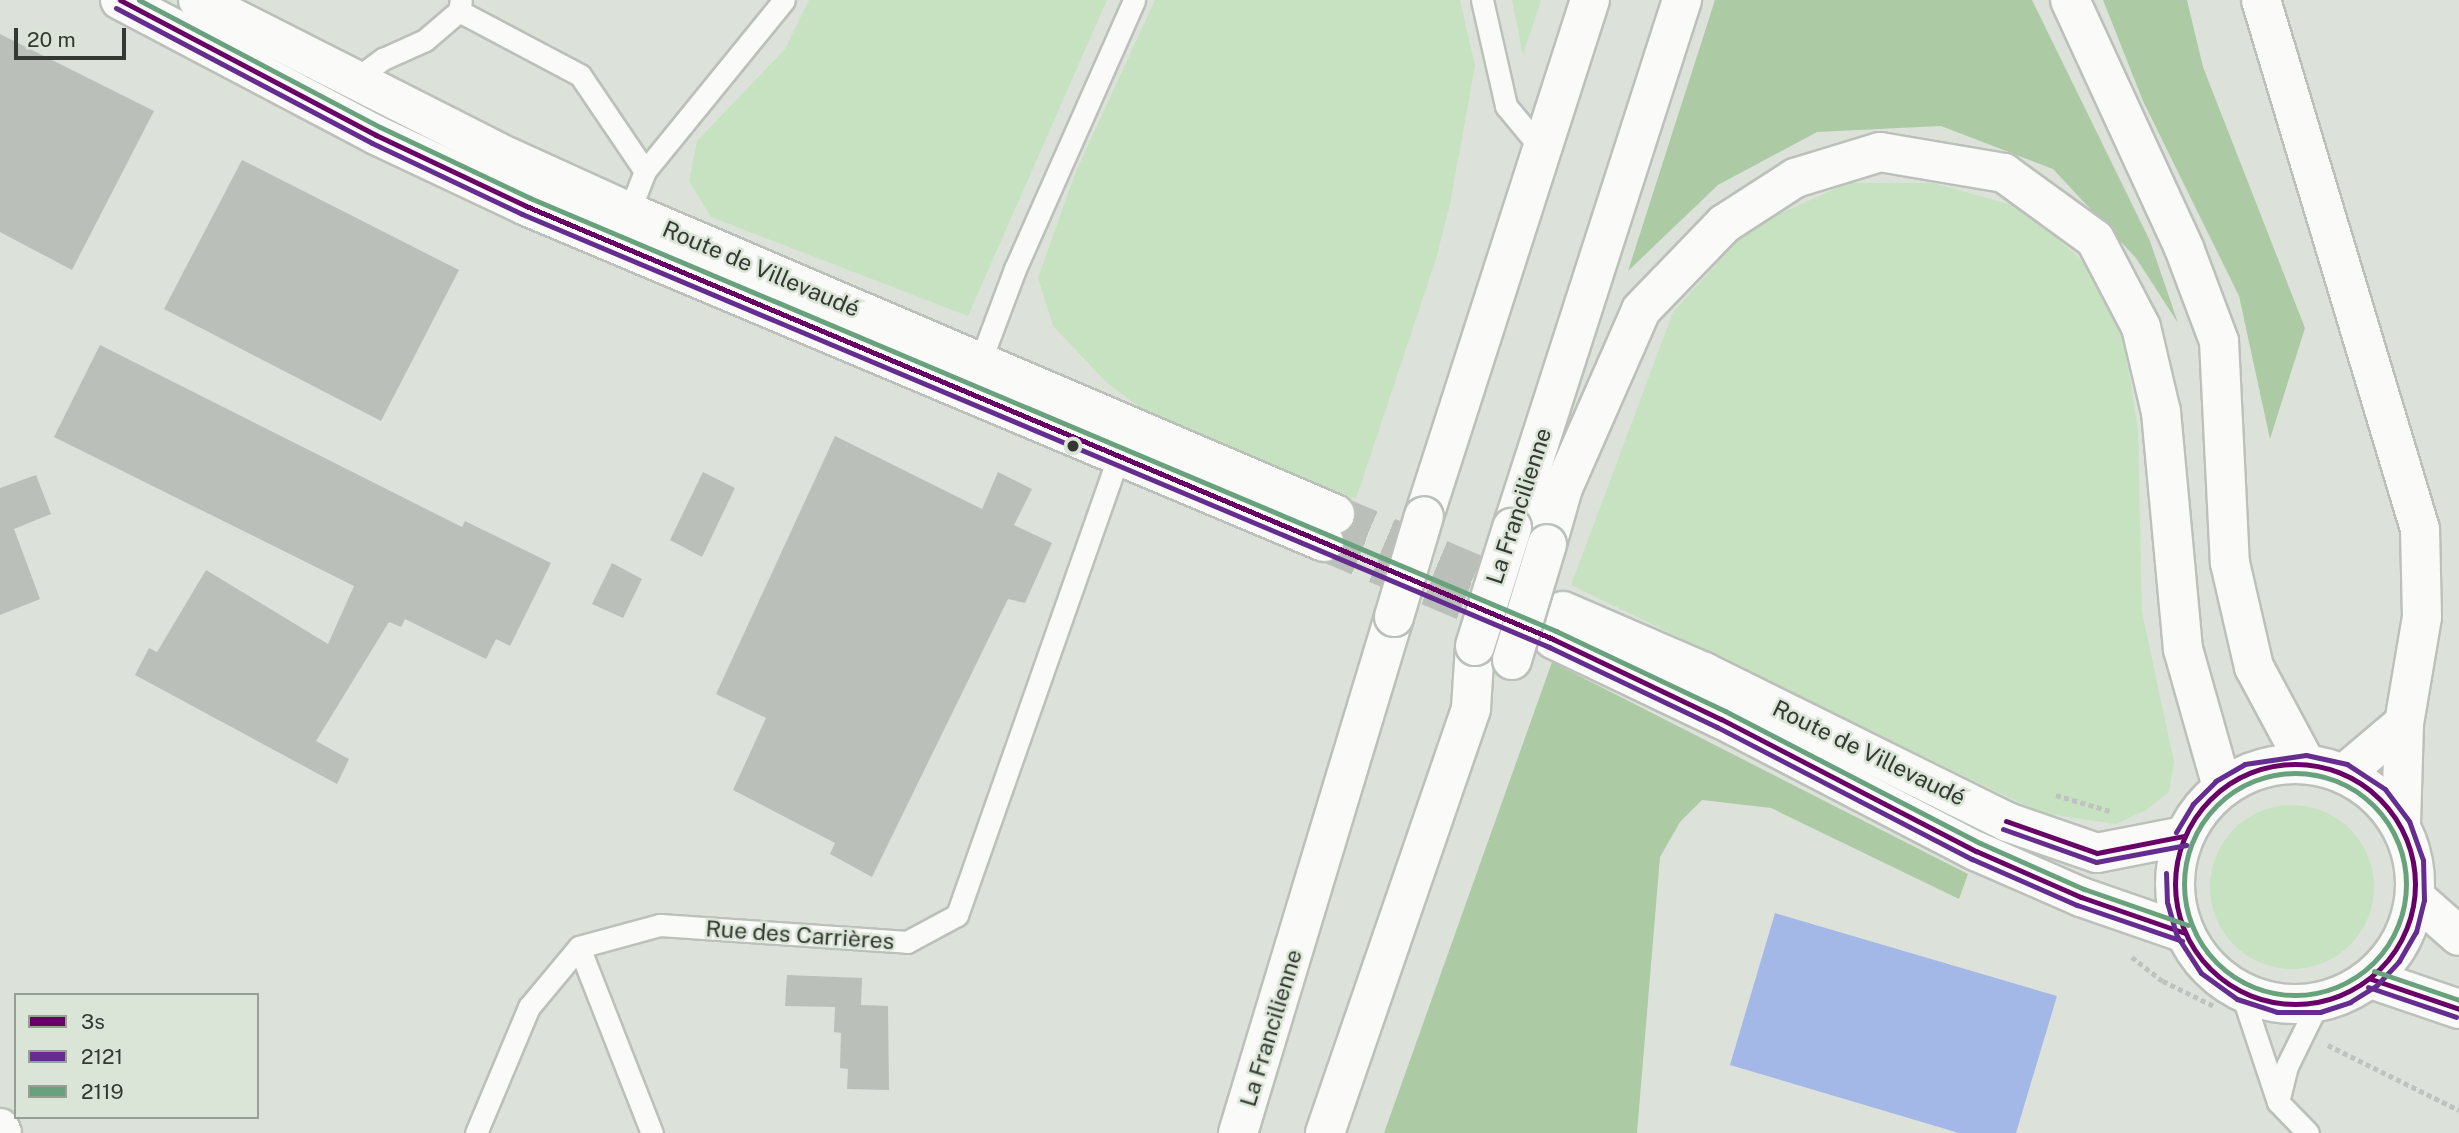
<!DOCTYPE html>
<html>
<head>
<meta charset="utf-8">
<style>
	body { margin:0 }
	#map { position:relative; width:2459px; height:1133px; overflow:hidden; background:#dce2da; font-family:"Public Sans",sans-serif }
	div>[style] { position:absolute }
	.green>* { inset:0; background:#c7e2c0 }
	.round { border-radius:50% }
	.forest>* { inset:0; background:#accba4 }
	.water>* { inset:0; background:#a3b8e6 }
	.building>* { inset:0; background:#babfb9 }
	.secondary-tunnel>* { height:38px; margin-top:-19px; transform-origin:0; background:repeating-linear-gradient(90deg,#bac0b9 0 38px,transparent 0 57px) }
	.path>* { height:4.5px; margin-top:-2.25px; transform-origin:0; background:repeating-linear-gradient(90deg,#c0c2bf 0 5px,transparent 0 8.5px) }
	.roads { filter:drop-shadow(2px 0 #bcc0ba) drop-shadow(-2px 0 #bcc0ba) drop-shadow(0 2px #bcc0ba) drop-shadow(0 -2px #bcc0ba) }
	.lane>* { height:21px; margin:-10.5px; padding:0 10.5px; transform-origin:10.5px; border-radius:10.5px; background:#fafbf9 }
	.street>* { height:38px; margin:-19px; padding:0 19px; transform-origin:19px; border-radius:19px; background:#fafbf9 }
	.secondary>* { height:38px; margin:-19px; padding:0 19px; transform-origin:19px; border-radius:19px; background:#fafbf9 }
	.secondary>.ring { margin:-19px; padding:0; box-sizing:content-box; background:none; border:38px solid #fafbf9; border-radius:50% }
	.highway>* { height:38px; margin:-19px; padding:0 19px; transform-origin:19px; border-radius:19px; background:#fafbf9 }
	.bridges { filter:drop-shadow(2px 0 #bcc0ba) drop-shadow(-2px 0 #bcc0ba) drop-shadow(0 2px #bcc0ba) drop-shadow(0 -2px #bcc0ba) }
	.highway-bridge>* { height:38px; margin:-19px; padding:0 19px; transform-origin:19px; border-radius:19px; background:#fafbf9 }
	.bus-1>* { height:5px; margin:-2.5px; padding:0 2.5px; transform-origin:2.5px; border-radius:2.5px; background:#680068 }
	.bus-1>.ring { margin:-2.5px; padding:0; box-sizing:content-box; background:none; border:5px solid #680068; border-radius:50% }
	.bus-2>* { height:5px; margin:-2.5px; padding:0 2.5px; transform-origin:2.5px; border-radius:2.5px; background:#662d91 }
	.bus-3>* { height:5px; margin:-2.5px; padding:0 2.5px; transform-origin:2.5px; border-radius:2.5px; background:#67a27d }
	.bus-3>.ring { margin:-2.5px; padding:0; box-sizing:content-box; background:none; border:5px solid #67a27d; border-radius:50% }
	.dots>* { width:19px; height:19px; translate:-50% -50%; box-sizing:border-box; border:4px solid #dae5d7; border-radius:50% }
	span { translate:-50% -50%; white-space:nowrap; text-align:center; line-height:1.15; -webkit-text-stroke:5px #dae5d7; paint-order:stroke }
	.street-label { font-size:23px; color:#343833 }
	.legend { position:absolute; left:14px; top:993px; width:245px; height:126px; box-sizing:border-box; background:#dae5d7; border:2px solid #98a095; margin:0; padding:9px 12px; list-style:none; font-size:21px; color:#343833 }
	.legend li { display:flex; align-items:center; gap:14px; height:35px }
	.legend b { width:35px; border:2px solid #98a095 }
	.scale { position:absolute; left:14px; top:28px; width:112px; height:32px; box-sizing:border-box; border:4px solid #343833; border-top:0; padding-left:9px; font-size:21px; line-height:24px; white-space:nowrap; color:#343833; -webkit-text-stroke:5px #dae5d7; paint-order:stroke }
</style>
</head>
<body>
<div id="map">
	<div class="green">
		<i style="clip-path:polygon(809px 0,1107px 0,968px 316px,711px 217px,689px 181px,697px 141px,785px 49px)"></i>
		<i style="clip-path:polygon(1155px 0,1460px 0,1475px 66px,1450px 204px,1436px 259px,1356px 499px,1147px 413px,1107px 383px,1053px 326px,1038px 278px,1076px 171px)"></i>
		<i style="clip-path:polygon(1512px 0,1541px 0,1523px 55px)"></i>
		<i style="clip-path:polygon(1848px 183px,1933px 183px,2020px 207px,2094px 270px,2125px 346px,2138px 430px,2142px 612px,2174px 762px,2169px 792px,2146px 810px,2116px 824px,2041px 813px,1571px 585px,1673px 312px,1750px 227px)"></i>
		<i class="round" style="left:2210px;top:805px;width:164px;height:164px"></i>
	</div>
	<div class="forest">
		<i style="clip-path:polygon(1715px 0,2032px 0,2150px 241px,2178px 323px,2136px 258px,2053px 169px,1941px 126px,1817px 132px,1718px 185px,1628px 271px)"></i>
		<i style="clip-path:polygon(2103px 0,2187px 0,2203px 67px,2305px 328px,2270px 439px,2239px 296px,2143px 101px)"></i>
		<i style="clip-path:polygon(1552px 662px,1968px 874px,1959px 899px,1771px 808px,1702px 800px,1680px 822px,1660px 857px,1637px 1133px,1384px 1133px)"></i>
	</div>
	<div class="water">
		<i style="clip-path:polygon(1775px 913px,2057px 996px,2016px 1133px,1959px 1133px,1730px 1065px)"></i>
	</div>
	<div class="building">
		<i style="clip-path:polygon(0 34px,154px 111px,72px 270px,0 232px)"></i>
		<i style="clip-path:polygon(242px 160px,459px 270px,381px 421px,164px 309px)"></i>
		<i style="clip-path:polygon(100px 345px,462px 527px,465px 521px,551px 563px,510px 646px,496px 639px,486px 659px,405px 619px,401px 627px,389px 622px,316px 741px,349px 759px,337px 784px,135px 675px,149px 648px,157px 652px,206px 570px,328px 644px,354px 586px,54px 437px)"></i>
		<i style="clip-path:polygon(835px 436px,982px 509px,998px 472px,1032px 489px,1014px 525px,1052px 543px,1025px 603px,1008px 599px,872px 877px,830px 854px,835px 843px,733px 790px,766px 718px,716px 694px)"></i>
		<i style="clip-path:polygon(703px 472px,735px 488px,702px 557px,670px 540px)"></i>
		<i style="clip-path:polygon(36px 475px,51px 514px,14px 529px,40px 599px,0 615px,0 488px)"></i>
		<i style="clip-path:polygon(612px 563px,642px 579px,623px 618px,592px 604px)"></i>
		<i style="clip-path:polygon(787px 975px,862px 978px,861px 1005px,888px 1006px,889px 1090px,847px 1089px,848px 1069px,840px 1068px,841px 1033px,834px 1032px,835px 1007px,785px 1006px)"></i>
	</div>
	<div class="secondary-tunnel">
		<i style="left:1335px;top:514px;width:207px;rotate:23.1deg"></i>
		<i style="left:1324px;top:542px;width:249px;rotate:23deg"></i>
	</div>
	<div class="path">
		<i style="left:2056px;top:795px;width:56px;rotate:16.5deg"></i>
		<i style="left:2132px;top:957px;width:39px;rotate:38deg"></i>
		<i style="left:2163px;top:981px;width:57px;rotate:26.1deg"></i>
		<i style="left:2328px;top:1045px;width:146px;rotate:26.4deg"></i>
	</div>
	<div class="roads">
		<div class="lane">
			<i style="left:1482px;top:0;width:109px;rotate:77.2deg"></i>
			<i style="left:1506px;top:106px;width:53px;rotate:50.3deg"></i>
			<i style="left:459px;top:11px;width:137px;rotate:27.9deg"></i>
			<i style="left:580px;top:75px;width:116px;rotate:55.9deg"></i>
			<i style="left:645px;top:171px;width:44px;rotate:111.3deg"></i>
			<i style="left:356px;top:79px;width:34px;rotate:-37deg"></i>
			<i style="left:383px;top:59px;width:46px;rotate:-24.3deg"></i>
			<i style="left:425px;top:40px;width:45px;rotate:-40.5deg"></i>
			<i style="left:459px;top:11px;width:11px;rotate:-80deg"></i>
			<i style="left:645px;top:171px;width:220px;rotate:-50.9deg"></i>
			<i style="left:980px;top:362px;width:99px;rotate:-69.4deg"></i>
			<i style="left:1015px;top:269px;width:294px;rotate:-66.1deg"></i>
			<i style="left:579px;top:947px;width:200px;rotate:68.6deg"></i>
			<i style="left:2241px;top:991px;width:117px;rotate:71.6deg"></i>
			<i style="left:2278px;top:1102px;width:43px;rotate:45.9deg"></i>
			<i style="left:2278px;top:1102px;width:37px;rotate:-76deg"></i>
			<i style="left:2287px;top:1066px;width:70px;rotate:-63.8deg"></i>
			<i style="left:476px;top:1133px;width:137px;rotate:-67.2deg"></i>
			<i style="left:529px;top:1007px;width:78px;rotate:-50.2deg"></i>
			<i style="left:579px;top:947px;width:84px;rotate:-15.2deg"></i>
			<i style="left:660px;top:925px;width:248px;rotate:3.9deg"></i>
			<i style="left:907px;top:942px;width:57px;rotate:-28.4deg"></i>
			<i style="left:957px;top:915px;width:485px;rotate:-70.6deg"></i>
		</div>
		<div class="street">
			<i style="left:2261px;top:0;width:552px;rotate:73.27deg"></i>
			<i style="left:2420px;top:529px;width:88px;rotate:88.7deg"></i>
			<i style="left:2422px;top:617px;width:108px;rotate:99.6deg"></i>
			<i style="left:2404px;top:723px;width:103px;rotate:91.7deg"></i>
			<i style="left:2345px;top:773px;width:77px;rotate:-40.3deg"></i>
			<i style="left:0;top:1128px;width:5px;rotate:68deg"></i>
		</div>
		<div class="secondary">
			<i style="left:120px;top:0;width:289px;rotate:27.8deg"></i>
			<i style="left:376px;top:135px;width:166px;rotate:25.3deg"></i>
			<i style="left:526px;top:206px;width:866px;rotate:22.83deg"></i>
			<i style="left:198px;top:0;width:335px;rotate:26.9deg"></i>
			<i style="left:497px;top:152px;width:145px;rotate:24.4deg"></i>
			<i style="left:629px;top:212px;width:768px;rotate:23.16deg"></i>
			<i style="left:1563px;top:611px;width:154px;rotate:23.4deg"></i>
			<i style="left:1704px;top:672px;width:338px;rotate:26.3deg"></i>
			<i style="left:2007px;top:822px;width:95px;rotate:19deg"></i>
			<i style="left:2097px;top:853px;width:89px;rotate:-11.1deg"></i>
			<i style="left:1553px;top:639px;width:186px;rotate:25.5deg"></i>
			<i style="left:1721px;top:719px;width:287px;rotate:27.4deg"></i>
			<i style="left:1976px;top:851px;width:115px;rotate:23.7deg"></i>
			<i style="left:2081px;top:897px;width:110px;rotate:19.1deg"></i>
			<i class="ring" style="left:2175px;top:764px;width:202px;height:202px"></i>
			<i style="left:2416px;top:898px;width:57px;rotate:41.5deg"></i>
			<i style="left:2371px;top:979px;width:93px;rotate:18.8deg"></i>
		</div>
		<div class="highway">
			<i style="left:2070px;top:0;width:273px;rotate:65.3deg"></i>
			<i style="left:2184px;top:248px;width:99px;rotate:69.4deg"></i>
			<i style="left:2219px;top:341px;width:222px;rotate:87.2deg"></i>
			<i style="left:2230px;top:563px;width:107px;rotate:77deg"></i>
			<i style="left:2254px;top:667px;width:110px;rotate:61.8deg"></i>
			<i style="left:1424px;top:516px;width:542px;rotate:-72.17deg"></i>
			<i style="left:1512px;top:528px;width:555px;rotate:-72.15deg"></i>
			<i style="left:1547px;top:544px;width:58px;rotate:-74.1deg"></i>
			<i style="left:1563px;top:488px;width:194px;rotate:-66.3deg"></i>
			<i style="left:1641px;top:310px;width:120px;rotate:-46deg"></i>
			<i style="left:1724px;top:224px;width:85px;rotate:-32.9deg"></i>
			<i style="left:1795px;top:178px;width:89px;rotate:-17deg"></i>
			<i style="left:1880px;top:152px;width:126px;rotate:9.6deg"></i>
			<i style="left:2004px;top:173px;width:112px;rotate:36deg"></i>
			<i style="left:2095px;top:239px;width:99px;rotate:62.4deg"></i>
			<i style="left:2141px;top:327px;width:87px;rotate:76.8deg"></i>
			<i style="left:2161px;top:412px;width:238px;rotate:84.7deg"></i>
			<i style="left:2183px;top:649px;width:143px;rotate:74.2deg"></i>
			<i style="left:1238px;top:1133px;width:539px;rotate:-73.18deg"></i>
			<i style="left:1325px;top:1133px;width:449px;rotate:-71deg"></i>
			<i style="left:1471px;top:708px;width:62px;rotate:-86.3deg"></i>
		</div>
	</div>
	<div class="bridges">
		<div class="highway-bridge">
			<i style="left:1394px;top:617px;width:105px;rotate:-73.5deg"></i>
			<i style="left:1475px;top:646px;width:124px;rotate:-72.6deg"></i>
			<i style="left:1512px;top:660px;width:121px;rotate:-73.2deg"></i>
		</div>
	</div>
	<div class="bus-1">
		<i style="left:120px;top:0;width:289px;rotate:27.8deg"></i>
		<i style="left:376px;top:135px;width:166px;rotate:25.3deg"></i>
		<i style="left:526px;top:206px;width:1115px;rotate:22.86deg"></i>
		<i style="left:1553px;top:639px;width:186px;rotate:25.5deg"></i>
		<i style="left:1721px;top:719px;width:287px;rotate:27.4deg"></i>
		<i style="left:1976px;top:851px;width:115px;rotate:23.7deg"></i>
		<i style="left:2081px;top:897px;width:110px;rotate:19.1deg"></i>
		<i class="ring" style="left:2175px;top:764px;width:235px;height:235px"></i>
		<i style="left:2006px;top:821px;width:96px;rotate:19.4deg"></i>
		<i style="left:2097px;top:853px;width:89px;rotate:-11.1deg"></i>
		<i style="left:2371px;top:979px;width:93px;rotate:18.8deg"></i>
	</div>
	<div class="bus-2">
		<i style="left:116px;top:8px;width:289px;rotate:27.8deg"></i>
		<i style="left:372px;top:143px;width:166px;rotate:25.3deg"></i>
		<i style="left:522px;top:214px;width:1115px;rotate:22.86deg"></i>
		<i style="left:1549px;top:647px;width:186px;rotate:25.5deg"></i>
		<i style="left:1717px;top:727px;width:287px;rotate:27.4deg"></i>
		<i style="left:1972px;top:859px;width:115px;rotate:23.7deg"></i>
		<i style="left:2077px;top:905px;width:111px;rotate:18.9deg"></i>
		<i style="left:2003px;top:829px;width:99px;rotate:19.5deg"></i>
		<i style="left:2096px;top:862px;width:92px;rotate:-10.7deg"></i>
		<i style="left:2166px;top:873px;width:29px;rotate:88deg"></i>
		<i style="left:2167px;top:902px;width:35px;rotate:74deg"></i>
		<i style="left:2177px;top:936px;width:44px;rotate:57deg"></i>
		<i style="left:2201px;top:973px;width:44px;rotate:35.8deg"></i>
		<i style="left:2237px;top:999px;width:42px;rotate:18deg"></i>
		<i style="left:2277px;top:1012px;width:43px"></i>
		<i style="left:2320px;top:1012px;width:32px;rotate:-18deg"></i>
		<i style="left:2350px;top:1002px;width:31px;rotate:-32deg"></i>
		<i style="left:2376px;top:986px;width:34px;rotate:-47deg"></i>
		<i style="left:2399px;top:961px;width:34px;rotate:-60deg"></i>
		<i style="left:2416px;top:932px;width:33px;rotate:-76deg"></i>
		<i style="left:2424px;top:900px;width:40px;rotate:-91.4deg"></i>
		<i style="left:2423px;top:860px;width:41px;rotate:-109.7deg"></i>
		<i style="left:2409px;top:821px;width:40px;rotate:-127deg"></i>
		<i style="left:2385px;top:789px;width:45px;rotate:-146.7deg"></i>
		<i style="left:2347px;top:764px;width:42px;rotate:-167.6deg"></i>
		<i style="left:2306px;top:755px;width:62px;rotate:171.6deg"></i>
		<i style="left:2245px;top:764px;width:34px;rotate:150deg"></i>
		<i style="left:2216px;top:781px;width:33px;rotate:135deg"></i>
		<i style="left:2193px;top:804px;width:33px;rotate:121deg"></i>
		<i style="left:2368px;top:987px;width:93px;rotate:18.8deg"></i>
	</div>
	<div class="bus-3">
		<i style="left:139px;top:0;width:272px;rotate:27.8deg"></i>
		<i style="left:380px;top:127px;width:166px;rotate:25.3deg"></i>
		<i style="left:530px;top:198px;width:1114px;rotate:22.88deg"></i>
		<i style="left:1556px;top:631px;width:187px;rotate:25.3deg"></i>
		<i style="left:1725px;top:711px;width:287px;rotate:27.4deg"></i>
		<i style="left:1980px;top:843px;width:114px;rotate:23.9deg"></i>
		<i style="left:2084px;top:889px;width:110px;rotate:19.1deg"></i>
		<i class="ring" style="left:2184px;top:773px;width:217px;height:217px"></i>
		<i style="left:2374px;top:971px;width:90px;rotate:18.8deg"></i>
	</div>
	<div class="dots">
		<i style="left:1073px;top:446px;background:#343833"></i>
	</div>
	<div class="street-label">
		<span style="left:761px;top:269px;rotate:23deg">Route de Villevaudé</span>
		<span style="left:1519px;top:506px;rotate:-72deg">La Francilienne</span>
		<span style="left:1869px;top:753px;rotate:26deg">Route de Villevaudé</span>
		<span style="left:800px;top:935px;rotate:4deg">Rue des Carrières</span>
		<span style="left:1271px;top:1028px;rotate:-73deg">La Francilienne</span>
	</div>
	<ul class="legend">
	<li><b style="height:9px;background:#680068"></b>3s</li>
	<li><b style="height:9px;background:#662d91"></b>2121</li>
	<li><b style="height:9px;background:#67a27d"></b>2119</li>
	</ul>
	<div class="scale">20 m</div>
</div>
</body>
</html>
